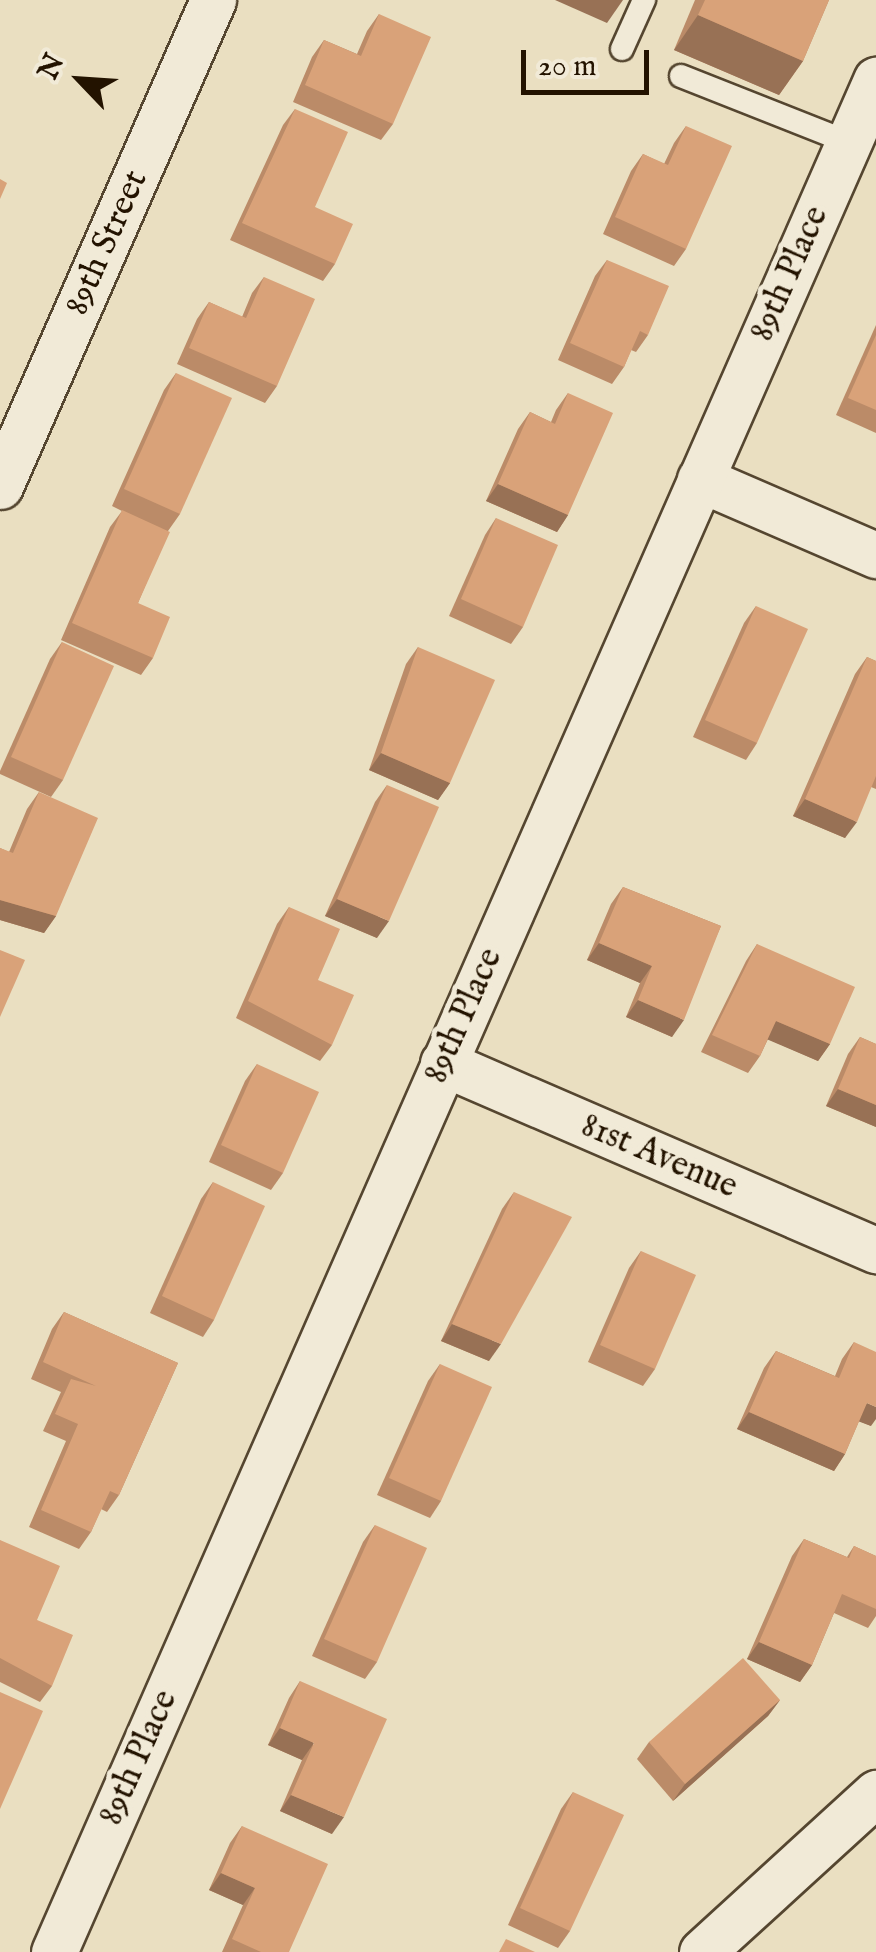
<!DOCTYPE html>
<html>
<head>
<meta charset="utf-8">
<style>
	body { margin:0 }
	#map { position:relative; width:876px; height:1952px; overflow:hidden; background:#eadfc1; font-family:"IM FELL English",serif }
	div>[style] { position:absolute }
	.roads { filter:drop-shadow(2px 0 #554630) drop-shadow(-2px 0 #554630) drop-shadow(0 2px #554630) drop-shadow(0 -2px #554630) }
	.service>* { height:22px; margin:-11px; padding:0 11px; transform-origin:11px; border-radius:11px; background:#f1ead7 }
	.minor>* { height:45px; margin:-22.5px; padding:0 22.5px; transform-origin:22.5px; border-radius:22.5px; background:#f1ead7 }
	.wall>* { inset:0; background:#bb8b68 }
	.shaded-wall>* { inset:0; background:#987155 }
	.building>* { inset:0; background:#d9a279 }
	span { translate:-50% -50%; white-space:nowrap; text-align:center; line-height:1.15; -webkit-text-stroke:10px #f1ead7; paint-order:stroke }
	.street-label { font-size:35px; color:#231300 }
	.north { position:absolute; left:30px; top:30px; width:100px; height:100px; -webkit-text-stroke:8px #f1ead7; paint-order:stroke; rotate:295deg; font-size:28px; font-weight:700; line-height:40px; text-align:center; color:#231300 }
	.north::after { content:''; display:block; margin:auto; width:35px; height:45px; background:#231300; clip-path:polygon(50% 0,100% 100%,50% 72%,0 100%) }
	.scale { position:absolute; left:521px; top:50px; width:128px; height:45px; box-sizing:border-box; border:5px solid #231300; border-top:0; padding-left:12px; font-size:30px; line-height:35px; white-space:nowrap; color:#231300; -webkit-text-stroke:8px #f1ead7; paint-order:stroke }
</style>
</head>
<body>
<div id="map">
	<div class="roads">
		<div class="service">
			<i style="left:622px;top:49px;width:54px;rotate:-65.8deg"></i>
			<i style="left:681px;top:76px;width:180px;rotate:21.6deg"></i>
		</div>
		<div class="minor">
			<i style="left:700px;top:479px;width:192px;rotate:23.4deg"></i>
			<i style="left:0;top:486px;width:531px;rotate:-66.33deg"></i>
			<i style="left:443px;top:1063px;width:472px;rotate:23.4deg"></i>
			<i style="left:54px;top:1952px;width:2045px;rotate:-66.29deg"></i>
			<i style="left:702px;top:1952px;width:236px;rotate:-42.4deg"></i>
		</div>
	</div>
	<div class="wall">
		<i style="clip-path:polygon(695px 0,829px 0,803px 61px,779px 95px,674px 50px)"></i>
		<i style="clip-path:polygon(379px 14px,393px 124px,381px 140px,293px 102px,312px 57px,324px 40px,357px 54px,367px 31px)"></i>
		<i style="clip-path:polygon(295px 109px,315px 207px,335px 264px,323px 281px,230px 240px,283px 125px)"></i>
		<i style="clip-path:polygon(686px 126px,686px 249px,674px 266px,603px 234px,631px 171px,643px 154px,664px 164px,674px 143px)"></i>
		<i style="clip-path:polygon(607px 260px,648px 335px,636px 352px,631px 350px,624px 367px,612px 384px,558px 360px,595px 276px)"></i>
		<i style="clip-path:polygon(264px 277px,277px 386px,265px 403px,177px 364px,197px 319px,209px 302px,242px 317px,252px 293px)"></i>
		<i style="clip-path:polygon(876px 325px,876px 433px,836px 415px)"></i>
		<i style="clip-path:polygon(176px 373px,180px 514px,168px 531px,138px 603px,153px 658px,141px 675px,61px 640px,110px 527px,122px 511px,112px 506px,164px 390px)"></i>
		<i style="clip-path:polygon(568px 393px,568px 515px,557px 532px,486px 501px,518px 429px,530px 412px,551px 422px,556px 410px)"></i>
		<i style="clip-path:polygon(496px 518px,523px 627px,511px 644px,449px 616px,485px 535px)"></i>
		<i style="clip-path:polygon(756px 606px,757px 743px,746px 760px,693px 737px,744px 623px)"></i>
		<i style="clip-path:polygon(62px 642px,63px 780px,51px 797px,0 774px,0 771px,50px 659px)"></i>
		<i style="clip-path:polygon(418px 647px,450px 783px,438px 800px,369px 770px,406px 664px)"></i>
		<i style="clip-path:polygon(867px 657px,876px 661px,876px 789px,871px 787px,845px 838px,793px 816px,855px 674px)"></i>
		<i style="clip-path:polygon(387px 785px,377px 938px,325px 916px,375px 802px)"></i>
		<i style="clip-path:polygon(39px 792px,56px 916px,44px 933px,0 920px,0 848px,9px 852px,27px 809px)"></i>
		<i style="clip-path:polygon(623px 887px,721px 926px,672px 1037px,626px 1017px,640px 983px,587px 960px,611px 904px)"></i>
		<i style="clip-path:polygon(289px 907px,332px 1045px,320px 1061px,236px 1018px,277px 924px)"></i>
		<i style="clip-path:polygon(757px 944px,830px 1044px,818px 1061px,768px 1039px,760px 1056px,748px 1073px,701px 1052px,746px 961px)"></i>
		<i style="clip-path:polygon(860px 1037px,876px 1044px,876px 1127px,826px 1106px,848px 1054px)"></i>
		<i style="clip-path:polygon(257px 1064px,283px 1173px,271px 1190px,209px 1162px,245px 1081px)"></i>
		<i style="clip-path:polygon(213px 1182px,214px 1320px,203px 1337px,150px 1313px,201px 1199px)"></i>
		<i style="clip-path:polygon(514px 1192px,489px 1361px,441px 1341px,502px 1209px)"></i>
		<i style="clip-path:polygon(641px 1251px,655px 1369px,643px 1386px,588px 1362px,629px 1268px)"></i>
		<i style="clip-path:polygon(64px 1312px,178px 1363px,119px 1495px,107px 1512px,101px 1509px,91px 1532px,79px 1549px,29px 1527px,66px 1441px,43px 1431px,61px 1392px,31px 1379px,52px 1329px)"></i>
		<i style="clip-path:polygon(854px 1342px,871px 1426px,859px 1421px,845px 1454px,834px 1471px,737px 1429px,764px 1368px,776px 1351px,835px 1376px,842px 1359px)"></i>
		<i style="clip-path:polygon(440px 1364px,441px 1501px,430px 1518px,377px 1495px,428px 1381px)"></i>
		<i style="clip-path:polygon(375px 1525px,377px 1662px,365px 1679px,312px 1656px,363px 1542px)"></i>
		<i style="clip-path:polygon(804px 1539px,847px 1557px,854px 1546px,876px 1556px,876px 1616px,868px 1628px,834px 1613px,812px 1665px,800px 1682px,747px 1659px,792px 1556px)"></i>
		<i style="clip-path:polygon(0 1540px,37px 1620px,52px 1686px,40px 1702px,0 1682px)"></i>
		<i style="clip-path:polygon(300px 1681px,332px 1834px,280px 1811px,302px 1760px,268px 1745px,289px 1698px)"></i>
		<i style="clip-path:polygon(780px 1700px,768px 1716px,673px 1801px,637px 1759px,649px 1742px)"></i>
		<i style="clip-path:polygon(573px 1792px,570px 1931px,558px 1948px,508px 1925px,561px 1809px)"></i>
		<i style="clip-path:polygon(242px 1826px,289px 1952px,222px 1952px,243px 1905px,209px 1890px,230px 1843px)"></i>
	</div>
	<div class="shaded-wall">
		<i style="clip-path:polygon(555px 0,623px 0,607px 23px)"></i>
		<i style="clip-path:polygon(698px 15px,803px 61px,779px 95px,674px 50px)"></i>
		<i style="clip-path:polygon(498px 484px,568px 515px,557px 532px,486px 501px)"></i>
		<i style="clip-path:polygon(381px 753px,450px 783px,438px 800px,369px 770px)"></i>
		<i style="clip-path:polygon(805px 799px,857px 822px,845px 838px,793px 816px)"></i>
		<i style="clip-path:polygon(337px 899px,389px 921px,377px 938px,325px 916px)"></i>
		<i style="clip-path:polygon(0 900px,56px 916px,44px 933px,0 920px)"></i>
		<i style="clip-path:polygon(599px 943px,652px 966px,640px 983px,587px 960px)"></i>
		<i style="clip-path:polygon(638px 1000px,684px 1020px,672px 1037px,626px 1017px)"></i>
		<i style="clip-path:polygon(776px 1021px,830px 1044px,818px 1061px,764px 1038px)"></i>
		<i style="clip-path:polygon(838px 1089px,876px 1105px,876px 1127px,826px 1106px)"></i>
		<i style="clip-path:polygon(452px 1324px,501px 1344px,489px 1361px,441px 1341px)"></i>
		<i style="clip-path:polygon(867px 1403px,876px 1407px,876px 1419px,871px 1426px,855px 1420px)"></i>
		<i style="clip-path:polygon(749px 1412px,845px 1454px,834px 1471px,737px 1429px)"></i>
		<i style="clip-path:polygon(759px 1642px,812px 1665px,800px 1682px,747px 1659px)"></i>
		<i style="clip-path:polygon(780px 1700px,768px 1716px,673px 1801px,685px 1784px)"></i>
		<i style="clip-path:polygon(280px 1728px,314px 1743px,302px 1760px,268px 1745px)"></i>
		<i style="clip-path:polygon(291px 1795px,344px 1817px,332px 1834px,280px 1811px)"></i>
		<i style="clip-path:polygon(221px 1873px,255px 1888px,243px 1905px,209px 1890px)"></i>
	</div>
	<div class="building">
		<i style="clip-path:polygon(705px 0,829px 0,803px 61px,698px 15px)"></i>
		<i style="clip-path:polygon(379px 14px,431px 37px,393px 124px,305px 85px,324px 40px,361px 56px)"></i>
		<i style="clip-path:polygon(295px 109px,348px 132px,315px 207px,353px 224px,335px 264px,242px 223px)"></i>
		<i style="clip-path:polygon(686px 126px,732px 146px,686px 249px,615px 217px,643px 154px,668px 165px)"></i>
		<i style="clip-path:polygon(0 179px,7px 183px,0 199px)"></i>
		<i style="clip-path:polygon(607px 260px,669px 286px,648px 335px,640px 331px,624px 367px,570px 343px)"></i>
		<i style="clip-path:polygon(264px 277px,315px 299px,277px 386px,189px 348px,209px 302px,246px 318px)"></i>
		<i style="clip-path:polygon(876px 335px,876px 410px,848px 398px)"></i>
		<i style="clip-path:polygon(176px 373px,232px 398px,180px 514px,124px 489px)"></i>
		<i style="clip-path:polygon(568px 393px,613px 413px,568px 515px,498px 484px,530px 412px,555px 424px)"></i>
		<i style="clip-path:polygon(122px 510px,170px 532px,138px 603px,170px 617px,153px 658px,72px 623px)"></i>
		<i style="clip-path:polygon(496px 518px,558px 545px,523px 627px,461px 599px)"></i>
		<i style="clip-path:polygon(756px 606px,808px 629px,757px 743px,705px 720px)"></i>
		<i style="clip-path:polygon(62px 642px,114px 666px,63px 780px,11px 757px)"></i>
		<i style="clip-path:polygon(418px 647px,495px 680px,450px 783px,381px 753px)"></i>
		<i style="clip-path:polygon(867px 657px,876px 661px,876px 776px,857px 822px,805px 799px)"></i>
		<i style="clip-path:polygon(387px 785px,439px 807px,389px 921px,337px 899px)"></i>
		<i style="clip-path:polygon(39px 792px,98px 818px,56px 916px,0 900px,0 848px,13px 853px)"></i>
		<i style="clip-path:polygon(623px 887px,721px 926px,684px 1020px,638px 1000px,652px 966px,599px 943px)"></i>
		<i style="clip-path:polygon(289px 907px,340px 929px,318px 980px,354px 995px,332px 1045px,248px 1001px)"></i>
		<i style="clip-path:polygon(757px 944px,855px 987px,830px 1044px,776px 1021px,760px 1056px,712px 1035px)"></i>
		<i style="clip-path:polygon(0 950px,25px 960px,0 1017px)"></i>
		<i style="clip-path:polygon(860px 1037px,876px 1044px,876px 1105px,838px 1089px)"></i>
		<i style="clip-path:polygon(257px 1064px,319px 1092px,283px 1173px,221px 1145px)"></i>
		<i style="clip-path:polygon(213px 1182px,265px 1206px,214px 1320px,162px 1296px)"></i>
		<i style="clip-path:polygon(514px 1192px,572px 1217px,501px 1344px,452px 1324px)"></i>
		<i style="clip-path:polygon(641px 1251px,696px 1275px,655px 1369px,600px 1345px)"></i>
		<i style="clip-path:polygon(64px 1312px,178px 1363px,119px 1495px,110px 1491px,91px 1532px,41px 1510px,78px 1424px,55px 1414px,71px 1379px,96px 1386px,43px 1362px)"></i>
		<i style="clip-path:polygon(854px 1342px,876px 1352px,876px 1407px,867px 1403px,845px 1454px,749px 1412px,776px 1351px,839px 1378px)"></i>
		<i style="clip-path:polygon(440px 1364px,492px 1387px,441px 1501px,389px 1478px)"></i>
		<i style="clip-path:polygon(375px 1525px,427px 1548px,377px 1662px,324px 1639px)"></i>
		<i style="clip-path:polygon(804px 1539px,849px 1558px,854px 1546px,876px 1556px,876px 1609px,842px 1594px,812px 1665px,759px 1642px)"></i>
		<i style="clip-path:polygon(0 1540px,60px 1566px,37px 1620px,73px 1635px,52px 1686px,0 1658px)"></i>
		<i style="clip-path:polygon(743px 1658px,780px 1700px,685px 1784px,649px 1742px)"></i>
		<i style="clip-path:polygon(300px 1681px,387px 1719px,344px 1817px,291px 1795px,314px 1743px,280px 1728px)"></i>
		<i style="clip-path:polygon(0 1692px,43px 1711px,0 1809px)"></i>
		<i style="clip-path:polygon(573px 1792px,624px 1815px,570px 1931px,520px 1908px)"></i>
		<i style="clip-path:polygon(242px 1826px,328px 1864px,289px 1952px,261px 1952px,232px 1939px,255px 1888px,221px 1873px)"></i>
		<i style="clip-path:polygon(506px 1939px,535px 1952px,499px 1952px)"></i>
	</div>
	<div class="street-label">
		<span style="left:107px;top:243px;rotate:-66deg">89th Street</span>
		<span style="left:790px;top:274px;rotate:-66deg">89th Place</span>
		<span style="left:464px;top:1016px;rotate:-66deg">89th Place</span>
		<span style="left:659px;top:1157px;rotate:23deg">81st Avenue</span>
		<span style="left:139px;top:1758px;rotate:-66deg">89th Place</span>
	</div>
	<div class="north">N</div>
	<div class="scale">20 m</div>
</div>
</body>
</html>
